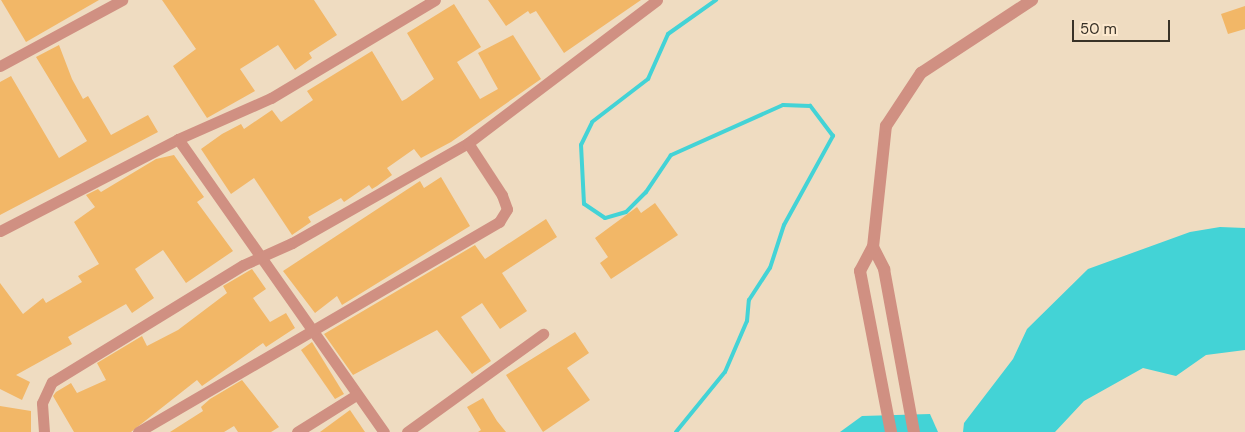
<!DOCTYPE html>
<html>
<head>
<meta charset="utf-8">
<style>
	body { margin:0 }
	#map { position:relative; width:1245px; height:432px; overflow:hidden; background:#efdcc1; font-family:"DM Sans",sans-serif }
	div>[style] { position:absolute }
	.water>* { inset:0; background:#43d3d6 }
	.stream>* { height:4px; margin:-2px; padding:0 2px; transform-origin:2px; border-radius:2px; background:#43d3d6 }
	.building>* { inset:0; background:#f2b767 }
	.minor>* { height:11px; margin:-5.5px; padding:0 5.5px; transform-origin:5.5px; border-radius:5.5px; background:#d09082 }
	.tertiary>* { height:12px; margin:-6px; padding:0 6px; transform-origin:6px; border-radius:6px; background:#d09082 }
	span { translate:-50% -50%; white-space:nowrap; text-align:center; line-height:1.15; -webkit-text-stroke:4.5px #fde9ce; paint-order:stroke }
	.scale { position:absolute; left:1072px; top:20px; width:98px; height:22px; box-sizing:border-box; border:2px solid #393227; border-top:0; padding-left:6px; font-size:15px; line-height:18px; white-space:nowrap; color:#393227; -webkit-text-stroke:4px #fde9ce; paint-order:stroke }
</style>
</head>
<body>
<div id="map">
	<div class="water">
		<i style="clip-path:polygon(1220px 227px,1245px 228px,1245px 350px,1206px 355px,1176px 376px,1143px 368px,1084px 401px,1055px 432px,963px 432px,964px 423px,1013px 359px,1027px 329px,1088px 269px,1190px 232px)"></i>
		<i style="clip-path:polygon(930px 414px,938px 432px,840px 432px,862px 416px)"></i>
	</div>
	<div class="stream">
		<i style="left:676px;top:432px;width:77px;rotate:-50.8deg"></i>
		<i style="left:725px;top:372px;width:56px;rotate:-66.7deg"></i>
		<i style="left:747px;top:321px;width:21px;rotate:-85deg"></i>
		<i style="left:749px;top:300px;width:38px;rotate:-57deg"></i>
		<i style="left:770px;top:268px;width:45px;rotate:-72deg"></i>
		<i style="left:784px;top:225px;width:102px;rotate:-61.2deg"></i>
		<i style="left:833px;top:136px;width:38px;rotate:-127deg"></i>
		<i style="left:810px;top:106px;width:27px;rotate:-178deg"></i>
		<i style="left:783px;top:105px;width:123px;rotate:155.9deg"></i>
		<i style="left:671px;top:155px;width:45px;rotate:124deg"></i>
		<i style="left:646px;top:192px;width:28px;rotate:135deg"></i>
		<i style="left:626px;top:212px;width:22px;rotate:164deg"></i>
		<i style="left:605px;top:218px;width:25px;rotate:-146deg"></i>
		<i style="left:584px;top:204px;width:59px;rotate:-92.9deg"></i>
		<i style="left:581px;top:145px;width:25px;rotate:-64deg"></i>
		<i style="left:592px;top:122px;width:71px;rotate:-37.5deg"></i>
		<i style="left:648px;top:79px;width:49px;rotate:-66deg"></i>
		<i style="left:668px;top:34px;width:59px;rotate:-35.3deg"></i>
	</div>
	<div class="building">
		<i style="clip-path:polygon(1px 0,99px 0,26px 42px)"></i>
		<i style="clip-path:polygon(162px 0,314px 0,337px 35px,309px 53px,312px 58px,295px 70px,278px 45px,240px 69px,255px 91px,207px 118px,173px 66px,196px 49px)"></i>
		<i style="clip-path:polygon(488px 0,641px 0,564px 53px,536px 11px,530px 14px,528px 11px,506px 26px)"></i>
		<i style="clip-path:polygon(454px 4px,481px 47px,457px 62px,480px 99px,498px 89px,478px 53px,513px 35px,541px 79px,451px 142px,421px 158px,414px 149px,387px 168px,392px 175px,377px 186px,372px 189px,369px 185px,344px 202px,341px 198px,308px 217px,311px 222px,292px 235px,254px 178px,231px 194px,201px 149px,222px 134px,241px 124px,244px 129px,272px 110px,281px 122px,313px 100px,307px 91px,372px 51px,402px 101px,406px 99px,434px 79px,407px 33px)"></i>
		<i style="clip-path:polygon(1245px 6px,1245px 29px,1228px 34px,1221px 14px)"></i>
		<i style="clip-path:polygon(59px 45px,72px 79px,83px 99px,88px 96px,111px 135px,148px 115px,158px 132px,0 215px,0 82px,11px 76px,59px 158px,87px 141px,36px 57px)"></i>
		<i style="clip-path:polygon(174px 155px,204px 197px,197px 202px,233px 251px,186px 283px,163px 250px,135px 269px,154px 298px,132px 313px,126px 304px,68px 337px,72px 344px,16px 375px,30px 382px,22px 400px,0 389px,0 283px,23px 314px,43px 298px,46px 303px,82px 282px,78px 276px,99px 264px,74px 222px,95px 207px,86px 195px,98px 189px,101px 192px,156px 159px)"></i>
		<i style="clip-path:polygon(441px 177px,470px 226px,342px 305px,337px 296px,315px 313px,283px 271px,420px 181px,424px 188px)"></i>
		<i style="clip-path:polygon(655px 203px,678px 235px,611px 279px,600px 263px,608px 257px,595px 238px,637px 207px,641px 213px)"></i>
		<i style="clip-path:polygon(546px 219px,557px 237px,502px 273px,527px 311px,500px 329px,482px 303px,461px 317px,491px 361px,472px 374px,437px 330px,353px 375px,324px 334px,475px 245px,485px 259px)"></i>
		<i style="clip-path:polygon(252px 269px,266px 289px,253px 298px,270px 322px,286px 313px,295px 328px,266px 347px,263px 343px,202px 386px,197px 380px,131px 432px,74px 432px,53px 396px,56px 392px,71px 383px,77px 393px,106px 380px,97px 363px,142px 336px,147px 346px,178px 330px,227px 293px,223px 286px)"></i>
		<i style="clip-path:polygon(575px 332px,589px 353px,567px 368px,590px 400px,543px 432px,506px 375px)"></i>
		<i style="clip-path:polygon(312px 342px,344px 394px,335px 399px,301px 350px)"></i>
		<i style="clip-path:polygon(242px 380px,279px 427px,271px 432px,238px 432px,234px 426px,224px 432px,170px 432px,203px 411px,201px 407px,210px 399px)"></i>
		<i style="clip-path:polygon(483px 398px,497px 421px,506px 432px,478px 432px,481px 430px,467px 407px)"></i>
		<i style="clip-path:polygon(0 406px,31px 411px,31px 432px,0 432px)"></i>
		<i style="clip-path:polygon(350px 410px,365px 432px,320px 432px)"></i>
	</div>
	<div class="minor">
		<i style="left:0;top:66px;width:139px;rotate:-28.4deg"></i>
		<i style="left:178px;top:139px;width:358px;rotate:54.9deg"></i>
		<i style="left:0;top:231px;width:200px;rotate:-27.3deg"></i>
		<i style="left:178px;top:139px;width:102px;rotate:-23.8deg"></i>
		<i style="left:271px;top:98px;width:191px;rotate:-30.9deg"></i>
		<i style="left:44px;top:432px;width:29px;rotate:-94deg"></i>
		<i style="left:42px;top:403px;width:23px;rotate:-65deg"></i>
		<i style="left:52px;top:382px;width:224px;rotate:-31.5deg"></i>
		<i style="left:243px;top:265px;width:54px;rotate:-24.2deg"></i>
		<i style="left:292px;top:243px;width:202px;rotate:-29.6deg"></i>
		<i style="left:468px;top:143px;width:237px;rotate:-37.1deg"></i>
		<i style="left:138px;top:432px;width:418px;rotate:-30.2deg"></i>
		<i style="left:499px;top:222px;width:15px;rotate:-58deg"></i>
		<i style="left:507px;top:209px;width:15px;rotate:-110deg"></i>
		<i style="left:502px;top:195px;width:62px;rotate:-123.2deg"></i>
		<i style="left:297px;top:432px;width:70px;rotate:-32.1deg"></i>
		<i style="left:407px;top:432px;width:168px;rotate:-35.8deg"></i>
	</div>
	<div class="tertiary">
		<i style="left:873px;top:247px;width:25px;rotate:63deg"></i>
		<i style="left:884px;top:269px;width:166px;rotate:79.6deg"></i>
		<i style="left:891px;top:432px;width:164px;rotate:-100.9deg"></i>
		<i style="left:860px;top:271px;width:27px;rotate:-62deg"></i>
		<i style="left:873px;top:247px;width:122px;rotate:-83.9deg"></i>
		<i style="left:886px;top:126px;width:64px;rotate:-56.6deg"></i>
		<i style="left:921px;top:73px;width:133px;rotate:-33.3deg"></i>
	</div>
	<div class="scale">50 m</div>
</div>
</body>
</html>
